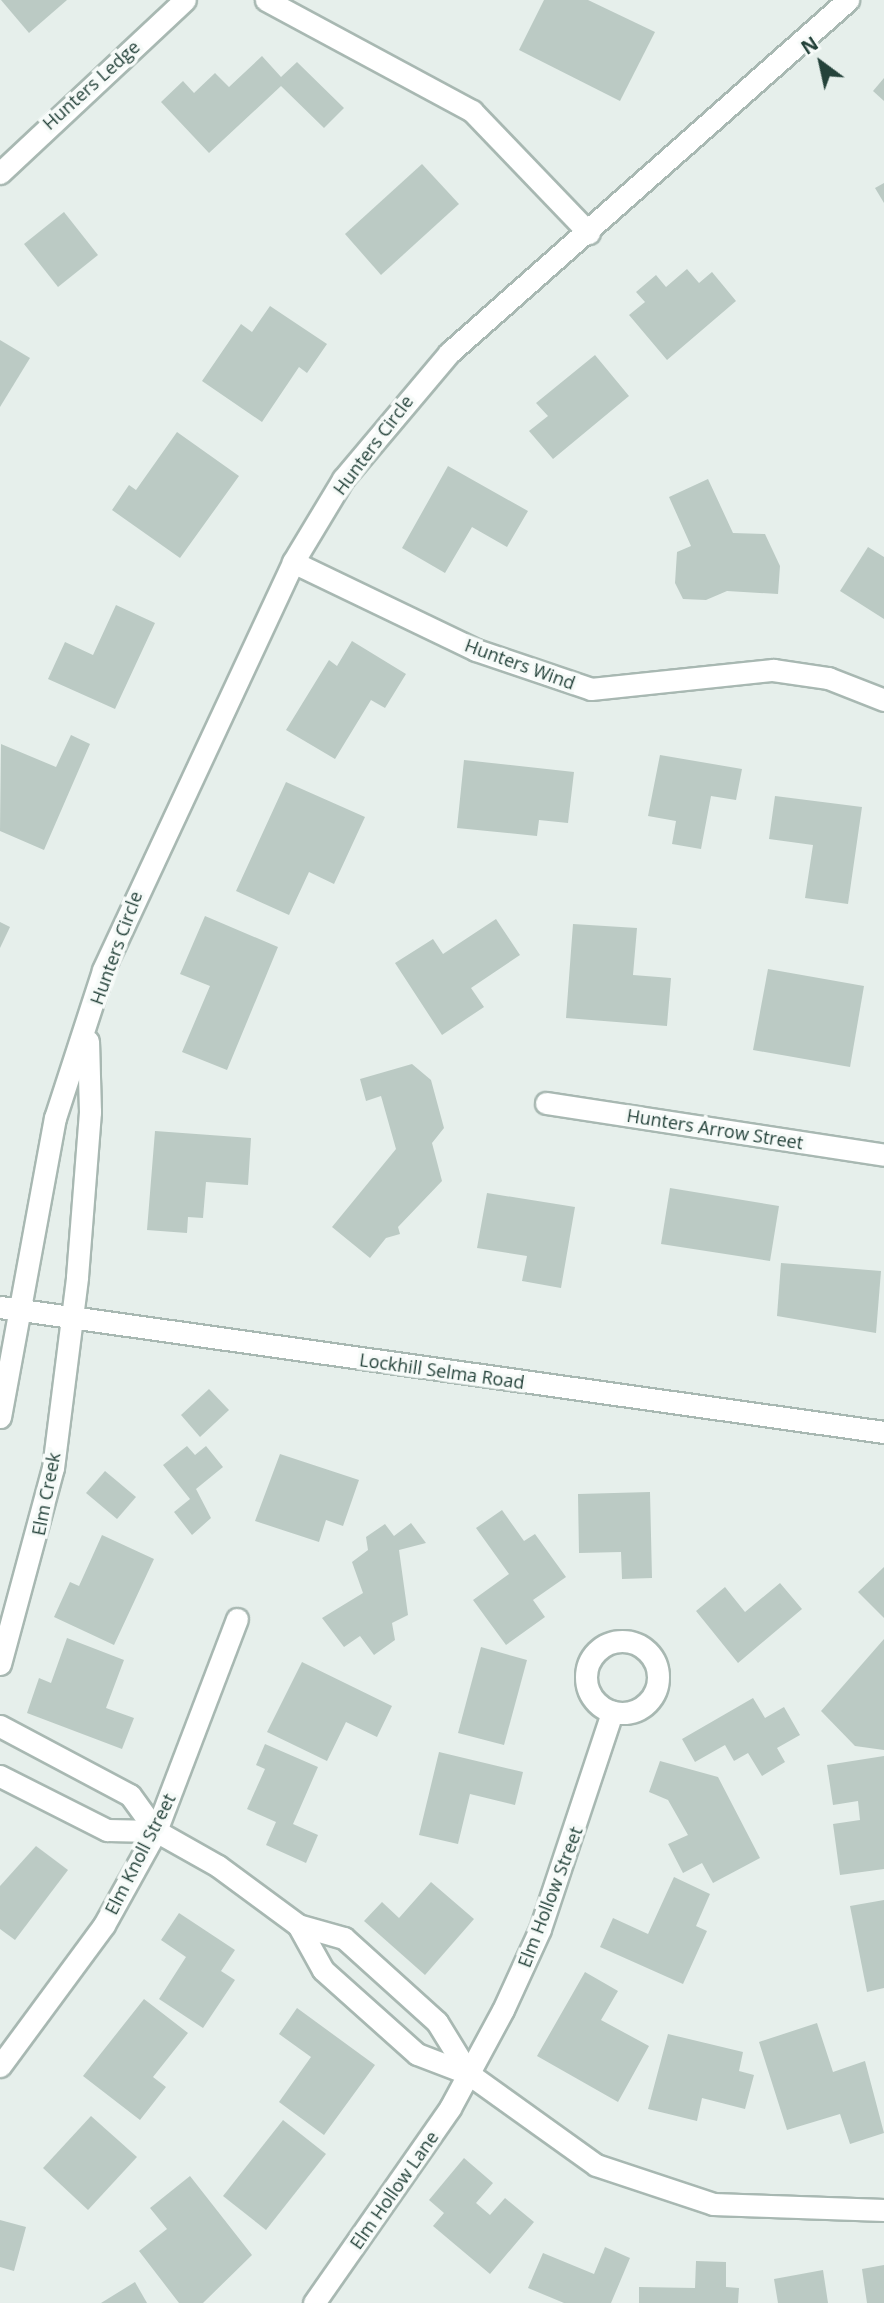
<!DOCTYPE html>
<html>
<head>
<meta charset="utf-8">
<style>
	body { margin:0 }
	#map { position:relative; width:884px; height:2303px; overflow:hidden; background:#e6efeb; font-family:"Open Sans",sans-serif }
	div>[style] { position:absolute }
	.building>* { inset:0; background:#bbcac4 }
	.roads { filter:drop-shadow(2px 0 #a8b8b2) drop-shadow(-2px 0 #a8b8b2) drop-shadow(0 2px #a8b8b2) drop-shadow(0 -2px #a8b8b2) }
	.minor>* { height:21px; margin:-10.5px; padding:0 10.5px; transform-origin:10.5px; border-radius:10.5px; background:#fff }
	.minor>.ring { margin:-10.5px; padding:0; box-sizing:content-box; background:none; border:21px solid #fff; border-radius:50% }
	.secondary>* { height:21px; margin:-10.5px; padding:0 10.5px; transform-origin:10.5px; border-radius:10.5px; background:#fff }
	span { translate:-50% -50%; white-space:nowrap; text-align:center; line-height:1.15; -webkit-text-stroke:7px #f7fbf9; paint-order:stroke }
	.street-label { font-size:18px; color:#24423a }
	.north { position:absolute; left:786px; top:28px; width:70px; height:70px; -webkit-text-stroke:5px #f7fbf9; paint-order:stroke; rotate:327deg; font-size:19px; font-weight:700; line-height:28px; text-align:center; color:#24423a }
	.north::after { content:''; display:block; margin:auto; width:24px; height:32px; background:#24423a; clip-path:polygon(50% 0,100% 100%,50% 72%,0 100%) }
</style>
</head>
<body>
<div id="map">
	<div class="building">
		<i style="clip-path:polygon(1px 0,67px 0,29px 33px)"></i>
		<i style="clip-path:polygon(544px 0,588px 0,655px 32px,620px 101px,519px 50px)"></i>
		<i style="clip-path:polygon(262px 56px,281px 77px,297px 62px,344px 108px,324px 128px,281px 86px,209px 153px,161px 102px,183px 81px,194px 93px,215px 73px,229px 87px)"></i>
		<i style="clip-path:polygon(884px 78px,884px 101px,873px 91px)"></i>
		<i style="clip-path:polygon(422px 164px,459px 204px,381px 275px,345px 234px)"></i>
		<i style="clip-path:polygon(884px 183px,884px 203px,875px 188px)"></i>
		<i style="clip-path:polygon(64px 212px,98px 255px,58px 287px,24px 244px)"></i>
		<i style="clip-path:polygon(687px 269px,699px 283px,712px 272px,736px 301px,667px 360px,629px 315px,645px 302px,636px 292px,656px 275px,666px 287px)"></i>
		<i style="clip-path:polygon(270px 306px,327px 344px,307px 373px,299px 367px,262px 422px,202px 381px,241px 324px,252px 332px)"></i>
		<i style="clip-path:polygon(0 340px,30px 358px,0 407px)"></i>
		<i style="clip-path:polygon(595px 355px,629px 396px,553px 459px,529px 431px,548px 416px,536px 403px)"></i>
		<i style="clip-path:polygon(177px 432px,239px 476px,180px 558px,112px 510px,129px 485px,136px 490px)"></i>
		<i style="clip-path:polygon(448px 466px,528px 511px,507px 547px,472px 527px,445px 573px,402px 548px)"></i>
		<i style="clip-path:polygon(708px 479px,733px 533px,765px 534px,780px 566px,778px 594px,727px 591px,706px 600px,683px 599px,675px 583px,677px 552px,691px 546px,669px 497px)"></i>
		<i style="clip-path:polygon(868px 547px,884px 557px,884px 619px,840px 591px)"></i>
		<i style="clip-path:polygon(116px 605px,155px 623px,115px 709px,48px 679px,65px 642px,93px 655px)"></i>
		<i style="clip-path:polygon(352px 641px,406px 674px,385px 708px,371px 700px,335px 759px,286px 730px,329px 660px,337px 666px)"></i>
		<i style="clip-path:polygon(71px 735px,90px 744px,44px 850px,0 831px,1px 744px,56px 767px)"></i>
		<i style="clip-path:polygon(660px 755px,742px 769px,736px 800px,711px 796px,701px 849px,672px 844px,676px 821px,648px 816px)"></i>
		<i style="clip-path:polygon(464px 760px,574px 772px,568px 823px,539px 820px,537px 836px,457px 828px)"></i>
		<i style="clip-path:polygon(286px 782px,365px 817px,334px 884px,309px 872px,289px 915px,236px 891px)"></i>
		<i style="clip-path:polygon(775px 796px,862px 807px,848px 904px,805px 898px,813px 845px,769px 839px)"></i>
		<i style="clip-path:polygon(205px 916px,278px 947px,227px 1070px,182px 1052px,210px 986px,180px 974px)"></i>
		<i style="clip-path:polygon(496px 919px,520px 955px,471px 988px,484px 1007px,442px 1035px,395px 963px,433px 939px,443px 954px)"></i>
		<i style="clip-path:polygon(0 922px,10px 927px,0 948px)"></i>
		<i style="clip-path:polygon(573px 924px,637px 928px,633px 975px,671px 978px,667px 1026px,566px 1018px)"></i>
		<i style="clip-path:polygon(768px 969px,864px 986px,850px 1067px,753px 1050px)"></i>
		<i style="clip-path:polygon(412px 1064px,431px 1080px,444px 1128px,432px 1143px,442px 1181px,398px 1227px,400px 1234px,386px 1238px,370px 1258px,332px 1227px,396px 1149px,381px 1096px,366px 1101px,360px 1079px)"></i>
		<i style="clip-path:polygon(155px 1131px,251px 1138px,248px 1185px,206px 1182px,203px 1218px,188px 1217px,187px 1233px,147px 1230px)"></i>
		<i style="clip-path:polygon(670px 1188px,779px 1206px,770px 1261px,661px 1244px)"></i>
		<i style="clip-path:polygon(487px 1193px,575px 1207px,561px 1288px,522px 1281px,527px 1256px,477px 1248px)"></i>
		<i style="clip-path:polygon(781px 1263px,881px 1271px,876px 1333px,777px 1316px)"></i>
		<i style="clip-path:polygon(209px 1389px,229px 1410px,200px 1437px,181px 1415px)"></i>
		<i style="clip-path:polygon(187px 1446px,195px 1455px,206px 1446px,223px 1467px,196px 1489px,211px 1518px,192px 1535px,174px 1512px,190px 1499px,163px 1465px)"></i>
		<i style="clip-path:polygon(280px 1454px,359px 1480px,343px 1526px,326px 1520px,319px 1542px,255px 1521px)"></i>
		<i style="clip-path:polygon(105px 1471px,136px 1497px,117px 1519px,86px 1493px)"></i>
		<i style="clip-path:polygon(650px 1492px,652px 1578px,622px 1579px,621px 1552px,579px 1553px,578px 1494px)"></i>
		<i style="clip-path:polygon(502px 1510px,524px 1541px,535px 1534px,566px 1577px,533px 1600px,545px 1617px,506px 1645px,473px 1600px,509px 1574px,476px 1528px)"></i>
		<i style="clip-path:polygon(411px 1523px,426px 1543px,399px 1550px,408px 1615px,392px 1623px,395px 1640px,374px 1655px,360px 1636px,344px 1647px,322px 1618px,363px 1593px,352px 1562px,368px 1550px,366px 1537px,385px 1524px,394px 1536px)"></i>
		<i style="clip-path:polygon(102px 1535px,154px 1559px,114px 1645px,54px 1617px,70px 1582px,79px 1586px)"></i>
		<i style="clip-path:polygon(884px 1567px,884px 1618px,858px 1592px)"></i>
		<i style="clip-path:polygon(780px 1583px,802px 1609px,738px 1663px,696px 1611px,725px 1587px,745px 1612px)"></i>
		<i style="clip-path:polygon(67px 1638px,124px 1660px,106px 1708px,134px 1718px,122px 1749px,27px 1713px,39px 1678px,51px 1683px)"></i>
		<i style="clip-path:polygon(884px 1639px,884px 1750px,855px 1746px,821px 1711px)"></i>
		<i style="clip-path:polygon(481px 1647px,527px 1660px,504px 1745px,458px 1733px)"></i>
		<i style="clip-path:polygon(302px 1662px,392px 1706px,377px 1737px,346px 1722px,327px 1761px,267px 1732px)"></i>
		<i style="clip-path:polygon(753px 1698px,765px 1718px,784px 1707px,800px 1735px,777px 1748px,785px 1762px,762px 1776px,748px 1753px,734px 1761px,725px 1745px,695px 1762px,682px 1739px)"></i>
		<i style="clip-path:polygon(265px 1744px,318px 1767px,293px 1824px,318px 1835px,306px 1863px,266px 1845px,276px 1822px,247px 1809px,265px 1769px,256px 1765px)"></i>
		<i style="clip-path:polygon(439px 1752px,523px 1772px,515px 1805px,470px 1794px,458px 1844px,419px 1835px)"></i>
		<i style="clip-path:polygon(884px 1756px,884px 1869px,840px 1875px,833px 1824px,860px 1820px,858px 1801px,833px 1805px,827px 1765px)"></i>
		<i style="clip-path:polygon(660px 1761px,718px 1777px,760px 1858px,713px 1883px,702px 1863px,683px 1873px,668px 1844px,688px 1835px,668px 1800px,649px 1792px)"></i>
		<i style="clip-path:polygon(36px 1846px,68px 1870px,15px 1940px,0 1929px,0 1886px)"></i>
		<i style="clip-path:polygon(674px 1877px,710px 1894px,696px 1926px,707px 1931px,683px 1984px,600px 1947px,613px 1918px,648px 1934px)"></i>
		<i style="clip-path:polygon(431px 1882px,474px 1919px,425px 1975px,364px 1921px,382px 1902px,399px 1918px)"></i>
		<i style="clip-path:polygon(884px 1900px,884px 1988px,867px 1992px,850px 1906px)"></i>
		<i style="clip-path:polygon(179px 1913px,235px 1950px,221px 1971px,235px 1980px,203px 2028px,159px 1999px,186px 1957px,161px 1940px)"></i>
		<i style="clip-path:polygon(585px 1972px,618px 1991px,601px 2020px,649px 2046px,618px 2102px,537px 2056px)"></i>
		<i style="clip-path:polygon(144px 1999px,188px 2033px,153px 2077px,166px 2087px,140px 2120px,83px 2076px)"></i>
		<i style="clip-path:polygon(297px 2008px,375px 2065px,324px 2135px,279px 2102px,311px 2057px,279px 2034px)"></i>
		<i style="clip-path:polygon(817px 2023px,833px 2072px,865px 2061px,884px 2133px,850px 2144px,840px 2114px,787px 2130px,759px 2042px)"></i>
		<i style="clip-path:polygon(668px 2034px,743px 2052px,739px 2071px,754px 2075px,745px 2109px,702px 2098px,697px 2121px,648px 2109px)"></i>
		<i style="clip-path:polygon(91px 2116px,137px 2157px,88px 2210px,43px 2168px)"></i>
		<i style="clip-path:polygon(283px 2120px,326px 2154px,266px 2230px,223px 2196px)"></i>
		<i style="clip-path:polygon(464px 2158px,493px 2183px,476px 2203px,490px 2215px,505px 2198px,534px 2222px,490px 2274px,433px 2226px,444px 2213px,429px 2200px)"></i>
		<i style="clip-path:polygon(190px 2176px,252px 2255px,203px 2303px,179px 2303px,139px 2251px,167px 2229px,150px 2208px)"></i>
		<i style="clip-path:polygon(0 2220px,26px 2227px,14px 2271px,0 2267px)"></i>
		<i style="clip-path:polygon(605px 2247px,630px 2258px,611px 2303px,564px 2303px,528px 2288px,543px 2253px,594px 2274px)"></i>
		<i style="clip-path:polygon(696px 2261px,726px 2262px,726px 2287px,739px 2288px,738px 2303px,639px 2303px,639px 2287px,695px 2288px)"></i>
		<i style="clip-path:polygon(884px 2265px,884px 2303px,867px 2303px,862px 2269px)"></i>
		<i style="clip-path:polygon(823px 2270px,828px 2303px,778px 2303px,774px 2279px)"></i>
		<i style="clip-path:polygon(135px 2282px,147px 2303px,101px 2303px)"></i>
	</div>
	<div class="roads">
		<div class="minor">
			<i style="left:266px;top:0;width:234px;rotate:28.3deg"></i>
			<i style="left:472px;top:111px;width:169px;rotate:46.2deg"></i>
			<i style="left:0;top:173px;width:253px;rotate:-43.1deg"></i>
			<i style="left:293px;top:562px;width:203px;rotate:25.7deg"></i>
			<i style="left:476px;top:650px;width:121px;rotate:18.7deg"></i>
			<i style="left:591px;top:689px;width:183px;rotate:-6deg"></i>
			<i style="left:773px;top:670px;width:56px;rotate:8.3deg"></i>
			<i style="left:828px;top:678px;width:60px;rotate:21.4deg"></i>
			<i style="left:546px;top:1103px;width:342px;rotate:8.7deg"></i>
			<i style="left:0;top:1417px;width:304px;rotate:-79.6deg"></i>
			<i style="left:55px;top:1118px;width:156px;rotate:-72deg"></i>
			<i style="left:103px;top:970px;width:450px;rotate:-65deg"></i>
			<i style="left:293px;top:562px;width:97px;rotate:-58.9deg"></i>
			<i style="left:343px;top:479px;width:165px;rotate:-49.9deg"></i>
			<i style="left:449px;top:353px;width:533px;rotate:-41.5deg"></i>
			<i class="ring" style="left:586px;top:1641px;width:51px;height:51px"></i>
			<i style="left:0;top:1664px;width:203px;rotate:-74.9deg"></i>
			<i style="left:53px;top:1468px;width:193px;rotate:-82.8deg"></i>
			<i style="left:77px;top:1277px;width:166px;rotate:-85.5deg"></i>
			<i style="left:90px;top:1112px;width:71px;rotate:-91.6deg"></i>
			<i style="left:0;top:1726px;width:147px;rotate:28deg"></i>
			<i style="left:130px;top:1795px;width:44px;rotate:54.2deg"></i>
			<i style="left:156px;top:1831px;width:71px;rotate:29.4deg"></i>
			<i style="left:218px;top:1866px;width:99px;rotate:36.4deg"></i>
			<i style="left:298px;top:1925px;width:48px;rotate:15.8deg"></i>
			<i style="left:344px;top:1938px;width:125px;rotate:42.1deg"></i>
			<i style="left:437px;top:2022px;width:61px;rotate:58.4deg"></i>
			<i style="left:0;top:1776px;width:120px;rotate:26.8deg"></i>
			<i style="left:107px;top:1830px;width:49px;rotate:1.2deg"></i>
			<i style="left:298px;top:1925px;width:51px;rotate:60.9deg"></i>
			<i style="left:323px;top:1970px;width:126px;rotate:41.8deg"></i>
			<i style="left:417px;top:2054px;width:56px;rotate:21deg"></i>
			<i style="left:469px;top:2074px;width:156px;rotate:35.6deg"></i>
			<i style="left:596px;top:2165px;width:123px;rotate:18.4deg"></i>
			<i style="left:713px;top:2204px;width:171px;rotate:2deg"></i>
			<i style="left:0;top:2066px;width:175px;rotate:-53.6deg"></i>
			<i style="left:104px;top:1925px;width:107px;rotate:-61deg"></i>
			<i style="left:156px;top:1831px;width:227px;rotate:-69.1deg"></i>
			<i style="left:314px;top:2303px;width:238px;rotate:-55.1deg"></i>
			<i style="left:450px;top:2108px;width:111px;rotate:-61.6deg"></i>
			<i style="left:503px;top:2010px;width:89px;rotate:-65.4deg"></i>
			<i style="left:540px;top:1929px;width:229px;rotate:-71.6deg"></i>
		</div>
		<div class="secondary">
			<i style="left:0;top:1307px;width:893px;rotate:8.05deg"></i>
		</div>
	</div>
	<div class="street-label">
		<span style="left:91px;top:85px;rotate:-42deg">Hunters Ledge</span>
		<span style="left:373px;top:445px;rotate:-53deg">Hunters Circle</span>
		<span style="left:520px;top:664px;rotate:20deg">Hunters Wind</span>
		<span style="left:116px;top:948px;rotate:-70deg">Hunters Circle</span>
		<span style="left:715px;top:1129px;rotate:9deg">Hunters Arrow Street</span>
		<span style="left:442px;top:1371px;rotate:8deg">Lockhill Selma Road</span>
		<span style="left:46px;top:1494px;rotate:-79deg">Elm Creek</span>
		<span style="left:140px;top:1854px;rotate:-63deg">Elm Knoll Street</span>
		<span style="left:550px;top:1897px;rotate:-69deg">Elm Hollow Street</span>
		<span style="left:394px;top:2190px;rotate:-55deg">Elm Hollow Lane</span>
	</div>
	<div class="north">N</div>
</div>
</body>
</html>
